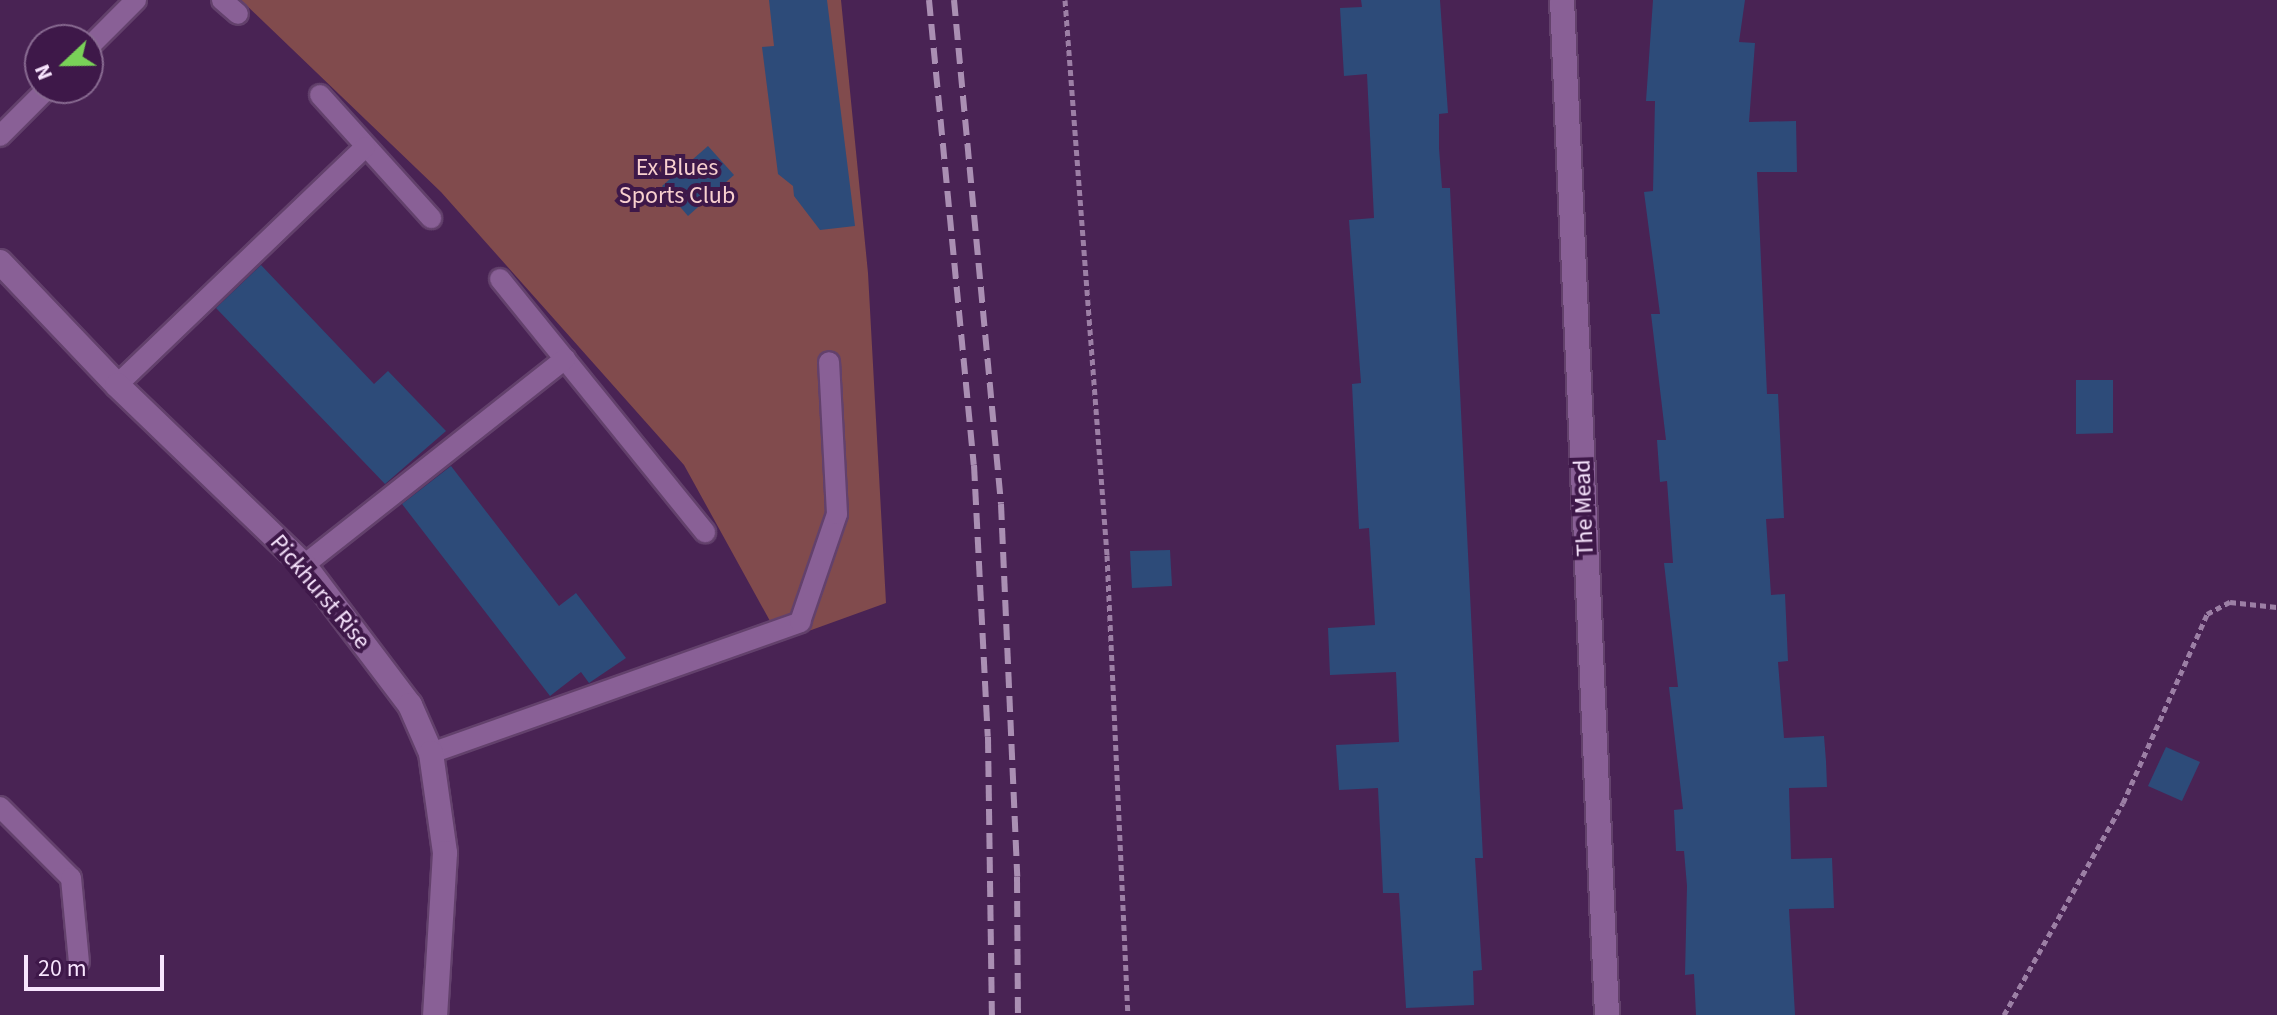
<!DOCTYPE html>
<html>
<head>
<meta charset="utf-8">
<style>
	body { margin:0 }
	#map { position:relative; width:2277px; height:1015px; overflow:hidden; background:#492354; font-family:"Source Sans 3",sans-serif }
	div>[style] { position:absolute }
	.green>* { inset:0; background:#814b4d }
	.building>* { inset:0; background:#2d4b79 }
	.path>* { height:5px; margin-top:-2.5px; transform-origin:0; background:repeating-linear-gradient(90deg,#9c7fa5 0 6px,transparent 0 10px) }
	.roads { filter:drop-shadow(2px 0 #63416c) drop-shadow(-2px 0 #63416c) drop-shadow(0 2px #63416c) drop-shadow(0 -2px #63416c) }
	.service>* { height:20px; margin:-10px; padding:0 10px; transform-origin:10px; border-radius:10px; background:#896096 }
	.minor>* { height:24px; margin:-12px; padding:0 12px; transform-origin:12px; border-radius:12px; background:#896096 }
	.rail>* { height:6px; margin-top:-3px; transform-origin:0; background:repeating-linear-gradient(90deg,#aa8fb3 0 16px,transparent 0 24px) }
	span { translate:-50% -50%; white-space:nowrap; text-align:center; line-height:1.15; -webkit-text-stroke:8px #3e1849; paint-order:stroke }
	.park-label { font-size:24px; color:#f8d0cf }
	.street-label { font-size:24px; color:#f8e5fe }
	.north { position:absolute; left:24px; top:24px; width:80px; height:80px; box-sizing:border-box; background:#3e1849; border:2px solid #886a91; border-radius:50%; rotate:248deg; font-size:22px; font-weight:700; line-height:32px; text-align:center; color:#f8e5fe }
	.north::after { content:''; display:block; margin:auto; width:28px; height:36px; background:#79d158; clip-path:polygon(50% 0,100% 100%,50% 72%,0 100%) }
	.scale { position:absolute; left:24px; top:955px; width:140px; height:36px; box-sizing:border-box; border:4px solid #f8e5fe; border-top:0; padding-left:10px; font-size:24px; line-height:28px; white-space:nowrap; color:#f8e5fe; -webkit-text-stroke:6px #3e1849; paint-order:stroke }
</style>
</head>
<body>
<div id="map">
	<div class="green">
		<i style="clip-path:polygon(241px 0,841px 0,868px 273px,886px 603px,781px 641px,684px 465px,441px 192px)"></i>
	</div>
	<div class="building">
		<i style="clip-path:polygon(769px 0,827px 0,855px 226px,820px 230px,794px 196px,793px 186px,778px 174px,762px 47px,774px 46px)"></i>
		<i style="clip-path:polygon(1361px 0,1440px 0,1448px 113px,1439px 114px,1439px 148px,1442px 188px,1450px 188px,1483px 858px,1475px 858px,1482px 970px,1473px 971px,1474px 1005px,1406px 1008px,1399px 893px,1383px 893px,1378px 788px,1339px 790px,1336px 745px,1399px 742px,1396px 672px,1330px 675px,1328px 628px,1375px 625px,1369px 528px,1359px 529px,1352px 384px,1361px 383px,1349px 220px,1374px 218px,1367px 74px,1344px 76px,1340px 8px,1362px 7px)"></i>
		<i style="clip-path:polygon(1653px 0,1745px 0,1739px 42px,1755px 43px,1749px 122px,1796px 121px,1797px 172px,1757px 172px,1767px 394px,1778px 394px,1784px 518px,1766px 519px,1771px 595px,1785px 594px,1788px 661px,1778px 662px,1784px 738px,1824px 736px,1826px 761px,1827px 787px,1789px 788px,1791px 859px,1832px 858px,1834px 908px,1789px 909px,1795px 1015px,1696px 1015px,1694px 974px,1685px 975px,1687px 886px,1684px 851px,1676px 851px,1674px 810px,1683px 809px,1669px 687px,1678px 687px,1664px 563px,1673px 563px,1667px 481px,1660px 482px,1657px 440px,1666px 440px,1651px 314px,1660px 314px,1644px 192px,1653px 191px,1655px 101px,1646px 101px)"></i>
		<i style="clip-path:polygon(708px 146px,734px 175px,688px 216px,662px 186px)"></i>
		<i style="clip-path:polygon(261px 265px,374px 384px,388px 371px,446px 431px,385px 484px,216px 308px)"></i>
		<i style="clip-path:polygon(2076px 380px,2113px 380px,2113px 433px,2076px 434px)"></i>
		<i style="clip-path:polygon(451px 466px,559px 606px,576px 593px,626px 658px,589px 683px,581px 672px,550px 696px,402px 504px)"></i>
		<i style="clip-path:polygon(1170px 550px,1172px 586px,1132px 588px,1130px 551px)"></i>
		<i style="clip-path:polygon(2166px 747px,2200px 762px,2182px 801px,2148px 786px)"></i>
	</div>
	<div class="path">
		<i style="left:1065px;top:0;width:557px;rotate:85.67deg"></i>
		<i style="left:1107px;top:555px;width:460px;rotate:87.4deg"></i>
		<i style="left:2004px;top:1015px;width:243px;rotate:-60.7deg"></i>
		<i style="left:2123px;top:803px;width:207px;rotate:-66deg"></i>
		<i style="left:2207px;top:614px;width:26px;rotate:-28deg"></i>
		<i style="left:2230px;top:602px;width:47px;rotate:6.1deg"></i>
	</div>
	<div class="roads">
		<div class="service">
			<i style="left:222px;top:0;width:21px;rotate:41deg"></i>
			<i style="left:88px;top:48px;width:68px;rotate:-45deg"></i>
			<i style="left:320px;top:95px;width:166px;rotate:47.9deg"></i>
			<i style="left:0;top:136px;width:68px;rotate:-45deg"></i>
			<i style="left:500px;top:279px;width:326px;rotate:51deg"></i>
			<i style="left:117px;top:385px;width:344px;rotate:-43.8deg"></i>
			<i style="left:304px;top:565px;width:333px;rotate:-38.3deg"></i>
			<i style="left:431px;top:753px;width:392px;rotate:-19.5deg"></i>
			<i style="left:800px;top:622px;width:114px;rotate:-71.1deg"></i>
			<i style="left:837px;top:514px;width:152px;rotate:-93deg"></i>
			<i style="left:0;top:807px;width:100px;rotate:45deg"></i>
			<i style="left:71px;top:878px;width:84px;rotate:84.6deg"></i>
		</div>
		<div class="minor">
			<i style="left:1562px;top:0;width:1016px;rotate:87.46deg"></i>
			<i style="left:0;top:262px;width:170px;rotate:46.4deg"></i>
			<i style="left:117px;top:385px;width:260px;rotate:43.9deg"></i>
			<i style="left:304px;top:565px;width:176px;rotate:52.9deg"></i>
			<i style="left:410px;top:705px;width:52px;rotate:66.4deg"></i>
			<i style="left:431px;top:753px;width:101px;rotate:82deg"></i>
			<i style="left:445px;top:853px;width:162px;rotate:93.5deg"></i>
		</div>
	</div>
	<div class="rail">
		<i style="left:929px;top:0;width:467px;rotate:84.5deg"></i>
		<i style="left:974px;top:465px;width:272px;rotate:87.1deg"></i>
		<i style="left:988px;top:737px;width:278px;rotate:89.2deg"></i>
		<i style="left:954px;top:0;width:506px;rotate:84.67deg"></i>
		<i style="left:1001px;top:504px;width:373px;rotate:87.5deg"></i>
		<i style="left:1017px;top:877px;width:138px;rotate:89.6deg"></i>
	</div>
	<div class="park-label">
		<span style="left:677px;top:182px">Ex Blues<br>Sports Club</span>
	</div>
	<div class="street-label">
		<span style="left:1584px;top:508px;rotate:-92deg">The Mead</span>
		<span style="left:320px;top:592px;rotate:50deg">Pickhurst Rise</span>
	</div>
	<div class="north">N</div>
	<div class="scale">20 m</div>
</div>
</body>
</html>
